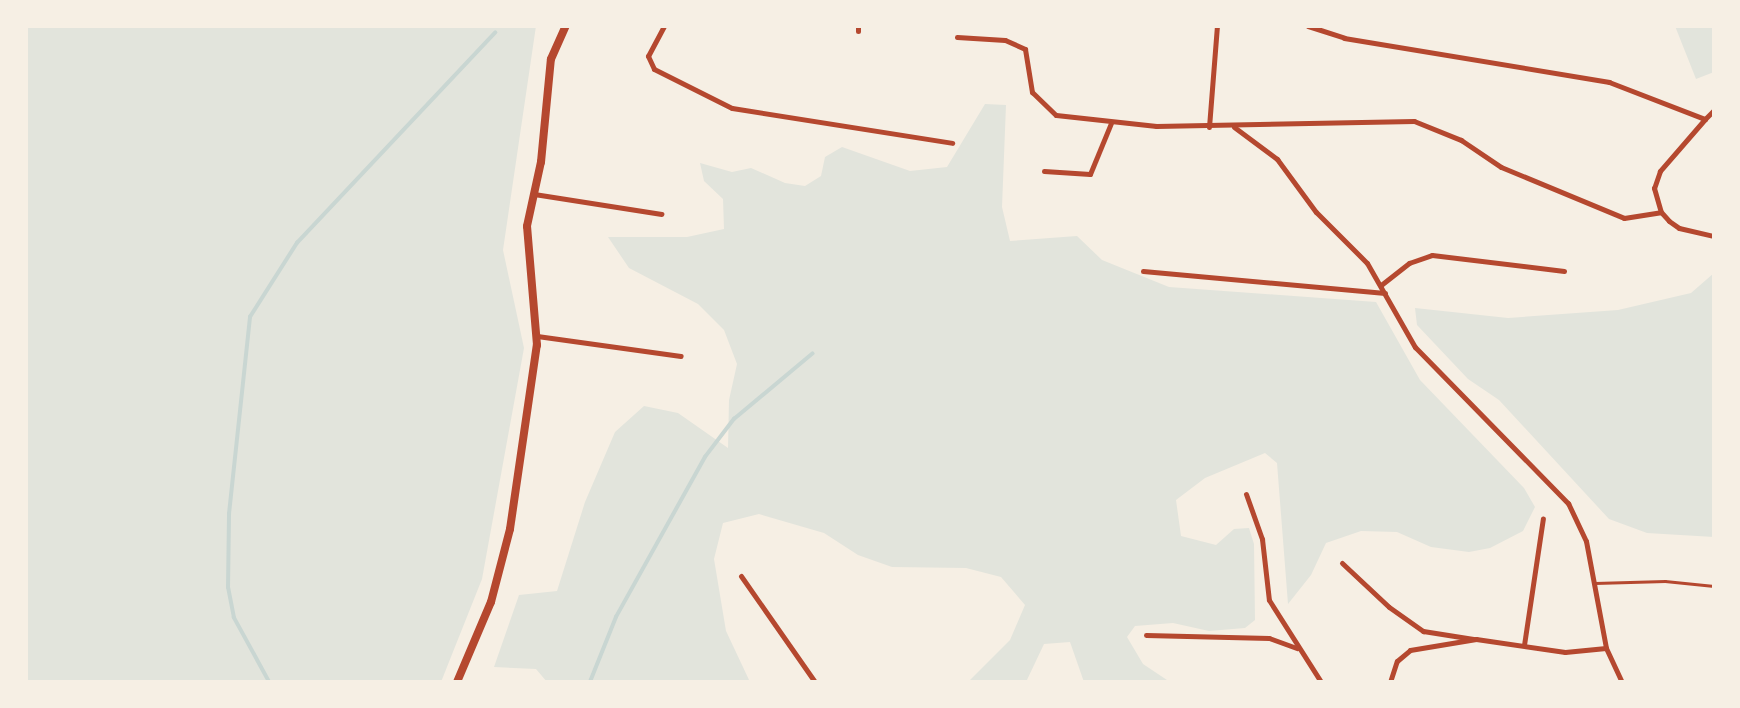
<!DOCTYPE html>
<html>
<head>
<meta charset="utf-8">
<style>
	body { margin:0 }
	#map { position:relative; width:1740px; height:708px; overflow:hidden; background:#f6efe4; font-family:"Varela Round",sans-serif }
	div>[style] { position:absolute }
	.green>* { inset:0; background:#e2e4dc }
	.stream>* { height:3.5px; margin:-1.75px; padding:0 1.75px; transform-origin:1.75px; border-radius:1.75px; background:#c9d6d2 }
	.service>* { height:2.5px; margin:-1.25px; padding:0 1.25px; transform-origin:1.25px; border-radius:1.25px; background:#b5482f }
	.minor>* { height:5px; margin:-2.5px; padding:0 2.5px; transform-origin:2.5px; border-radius:2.5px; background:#b5482f }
	.secondary>* { height:8px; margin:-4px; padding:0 4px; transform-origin:4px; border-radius:4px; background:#b5482f }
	span { translate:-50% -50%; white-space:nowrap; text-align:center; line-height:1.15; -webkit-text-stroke:6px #f6efe4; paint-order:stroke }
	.frame { position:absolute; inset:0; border:28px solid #f6efe4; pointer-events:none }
</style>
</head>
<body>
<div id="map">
	<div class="green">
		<i style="clip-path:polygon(26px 26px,536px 26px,503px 250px,524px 348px,482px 579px,441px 682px,26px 682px)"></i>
		<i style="clip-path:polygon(1675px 26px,1714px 26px,1714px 72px,1696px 79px)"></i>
		<i style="clip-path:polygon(985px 104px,1006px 105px,1002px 207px,1010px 241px,1077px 236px,1102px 260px,1169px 287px,1376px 302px,1420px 380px,1524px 488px,1535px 507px,1523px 531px,1490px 548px,1469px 552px,1431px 547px,1397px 532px,1361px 531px,1326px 543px,1311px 575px,1288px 604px,1277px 463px,1265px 453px,1205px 478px,1176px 500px,1181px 536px,1216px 545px,1234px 529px,1249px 528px,1254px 544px,1255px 620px,1245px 628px,1209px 631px,1173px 623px,1135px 626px,1127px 637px,1143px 664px,1170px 682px,1084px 682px,1070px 642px,1044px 644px,1026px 682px,968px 682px,1010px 640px,1025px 605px,1001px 577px,966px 568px,892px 567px,858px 555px,824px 533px,759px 514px,723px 523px,714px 559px,726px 631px,750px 682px,547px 682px,536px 669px,494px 667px,519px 595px,557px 591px,585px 502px,615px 432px,644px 406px,678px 413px,728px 448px,729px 400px,737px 364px,724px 330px,698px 304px,629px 268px,608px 237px,687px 237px,724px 229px,723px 199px,704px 181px,700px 163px,732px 172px,751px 168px,785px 183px,805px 186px,821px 176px,825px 157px,842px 147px,910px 171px,947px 167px)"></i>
		<i style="clip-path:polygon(1714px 273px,1714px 537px,1647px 533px,1609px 519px,1499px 400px,1468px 379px,1417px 325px,1415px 308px,1508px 318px,1618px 310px,1691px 293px)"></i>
	</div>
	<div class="stream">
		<i style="left:269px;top:682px;width:73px;rotate:-118.7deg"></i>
		<i style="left:234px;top:618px;width:31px;rotate:-101deg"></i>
		<i style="left:228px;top:588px;width:74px;rotate:-89.2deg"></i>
		<i style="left:229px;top:514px;width:198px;rotate:-83.9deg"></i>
		<i style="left:250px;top:317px;width:88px;rotate:-57.6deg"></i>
		<i style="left:297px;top:243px;width:289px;rotate:-46.7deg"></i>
		<i style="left:590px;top:682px;width:70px;rotate:-68.2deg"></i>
		<i style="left:616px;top:617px;width:183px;rotate:-60.9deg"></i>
		<i style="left:705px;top:457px;width:48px;rotate:-52.7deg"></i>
		<i style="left:734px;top:419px;width:102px;rotate:-39.8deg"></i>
	</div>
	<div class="service">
		<i style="left:1595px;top:583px;width:70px;rotate:-1.6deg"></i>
		<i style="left:1665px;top:581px;width:49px;rotate:5.8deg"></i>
	</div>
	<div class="minor">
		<i style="left:664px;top:26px;width:34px;rotate:118deg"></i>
		<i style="left:648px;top:56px;width:14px;rotate:65deg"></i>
		<i style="left:654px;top:69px;width:87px;rotate:26.6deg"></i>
		<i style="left:732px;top:108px;width:223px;rotate:9deg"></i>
		<i style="left:858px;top:26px;width:5px;rotate:90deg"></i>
		<i style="left:1308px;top:26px;width:38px;rotate:18deg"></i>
		<i style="left:1344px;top:38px;width:269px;rotate:9.4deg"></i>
		<i style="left:1609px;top:82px;width:103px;rotate:21.1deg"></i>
		<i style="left:1705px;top:119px;width:13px;rotate:-45deg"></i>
		<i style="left:957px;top:37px;width:48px;rotate:3.6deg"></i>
		<i style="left:1005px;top:40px;width:22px;rotate:24deg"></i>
		<i style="left:1025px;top:49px;width:44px;rotate:80.8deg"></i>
		<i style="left:1032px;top:92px;width:33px;rotate:44deg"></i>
		<i style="left:1056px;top:115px;width:101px;rotate:6.3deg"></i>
		<i style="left:1156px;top:126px;width:258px;rotate:-1.1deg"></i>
		<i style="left:1414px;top:121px;width:51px;rotate:22deg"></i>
		<i style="left:1461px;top:140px;width:48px;rotate:34deg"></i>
		<i style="left:1501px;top:167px;width:133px;rotate:22.5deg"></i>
		<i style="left:1624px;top:218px;width:37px;rotate:-9deg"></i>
		<i style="left:1705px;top:119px;width:69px;rotate:130.9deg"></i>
		<i style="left:1660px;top:171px;width:18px;rotate:109deg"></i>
		<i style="left:1654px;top:188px;width:25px;rotate:74deg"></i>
		<i style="left:1661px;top:212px;width:12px;rotate:48deg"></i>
		<i style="left:1669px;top:221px;width:12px;rotate:35deg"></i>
		<i style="left:1679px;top:228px;width:36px;rotate:13deg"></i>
		<i style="left:1209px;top:127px;width:101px;rotate:-85.5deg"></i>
		<i style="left:1234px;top:127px;width:54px;rotate:36.7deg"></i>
		<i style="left:1277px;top:159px;width:66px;rotate:53.7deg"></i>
		<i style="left:1316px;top:212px;width:72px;rotate:45deg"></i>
		<i style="left:1367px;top:263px;width:97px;rotate:60.3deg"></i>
		<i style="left:1415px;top:347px;width:219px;rotate:45.6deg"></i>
		<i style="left:1568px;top:503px;width:42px;rotate:64.7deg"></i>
		<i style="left:1586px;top:541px;width:109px;rotate:79.4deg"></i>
		<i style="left:1606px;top:648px;width:38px;rotate:65deg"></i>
		<i style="left:1044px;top:171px;width:46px;rotate:3.7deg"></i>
		<i style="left:1090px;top:174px;width:55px;rotate:-67.6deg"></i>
		<i style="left:534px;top:194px;width:129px;rotate:8.9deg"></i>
		<i style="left:1143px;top:271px;width:243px;rotate:5.2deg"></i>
		<i style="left:1381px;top:285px;width:36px;rotate:-38deg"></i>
		<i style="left:1409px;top:263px;width:24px;rotate:-19deg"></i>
		<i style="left:1432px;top:255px;width:133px;rotate:6.9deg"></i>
		<i style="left:537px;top:336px;width:145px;rotate:7.9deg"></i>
		<i style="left:1246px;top:494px;width:48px;rotate:70.4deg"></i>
		<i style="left:1262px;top:539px;width:61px;rotate:83.5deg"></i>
		<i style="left:1269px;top:600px;width:97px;rotate:57.6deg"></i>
		<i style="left:1342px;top:563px;width:64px;rotate:43.1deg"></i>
		<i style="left:1389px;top:607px;width:42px;rotate:35.2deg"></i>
		<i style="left:1423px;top:631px;width:51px;rotate:9.1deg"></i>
		<i style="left:741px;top:576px;width:129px;rotate:55.1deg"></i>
		<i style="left:1146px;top:635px;width:123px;rotate:1.4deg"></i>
		<i style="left:1269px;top:638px;width:30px;rotate:20deg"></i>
		<i style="left:1524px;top:645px;width:128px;rotate:-81.5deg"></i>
		<i style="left:1390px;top:682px;width:22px;rotate:-72deg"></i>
		<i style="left:1397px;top:661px;width:17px;rotate:-40deg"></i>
		<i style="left:1410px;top:650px;width:67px;rotate:-9.5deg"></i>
		<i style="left:1476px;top:639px;width:90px;rotate:8.3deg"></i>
		<i style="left:1565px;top:652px;width:41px;rotate:-5.6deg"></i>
	</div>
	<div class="secondary">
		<i style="left:457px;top:682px;width:87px;rotate:-67deg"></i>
		<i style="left:491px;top:602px;width:75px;rotate:-75.4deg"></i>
		<i style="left:510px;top:529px;width:186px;rotate:-81.7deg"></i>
		<i style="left:537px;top:345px;width:119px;rotate:-94.8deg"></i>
		<i style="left:527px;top:226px;width:66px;rotate:-77.7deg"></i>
		<i style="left:541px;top:162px;width:103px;rotate:-84.5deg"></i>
		<i style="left:551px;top:59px;width:36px;rotate:-66deg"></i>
	</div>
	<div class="frame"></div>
</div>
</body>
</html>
